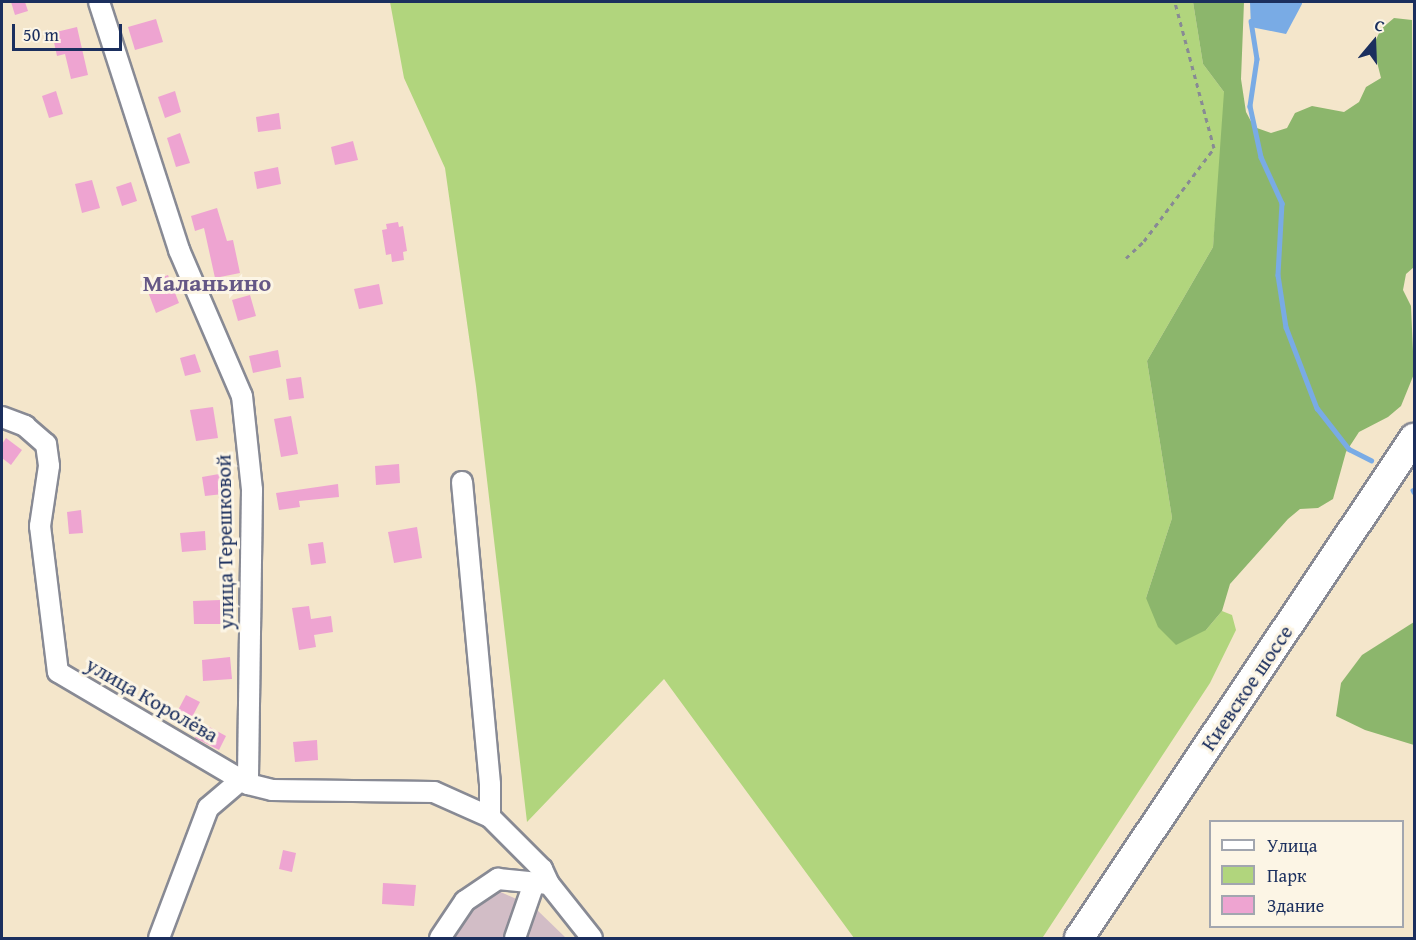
<!DOCTYPE html>
<html>
<head>
<meta charset="utf-8">
<style>
	body { margin:0 }
	#map { position:relative; width:1416px; height:940px; overflow:hidden; background:#f4e6cb; font-family:"Gentium Book Plus",serif }
	div>[style] { position:absolute }
	.industrial>* { inset:0; background:#d2bdc6 }
	.green>* { inset:0; background:#b1d57d }
	.forest>* { inset:0; background:#8cb66c }
	.water>* { inset:0; background:#79abe5 }
	.stream>* { height:4.5px; margin:-2.25px; padding:0 2.25px; transform-origin:2.25px; border-radius:2.25px; background:#79abe5 }
	.building>* { inset:0; background:#eea4d1 }
	.path>* { height:3px; margin-top:-1.5px; transform-origin:0; background:repeating-linear-gradient(90deg,#888a94 0 4.5px,transparent 0 9px) }
	.roads { filter:drop-shadow(2px 0 #888a94) drop-shadow(-2px 0 #888a94) drop-shadow(0 2px #888a94) drop-shadow(0 -2px #888a94) }
	.minor>* { height:20px; margin:-10px; padding:0 10px; transform-origin:10px; border-radius:10px; background:#fff }
	.highway>* { height:28px; margin:-14px; padding:0 14px; transform-origin:14px; border-radius:14px; background:#fff }
	span { translate:-50% -50%; white-space:nowrap; text-align:center; line-height:1.15; -webkit-text-stroke:6px #fcf5e5; paint-order:stroke }
	.street-label { font-size:21px; color:#1b2f5e }
	.quarter-label { font-size:24px; color:#655886; font-weight:700 }
	.frame { position:absolute; inset:0; border:3px solid #1b2f5e; pointer-events:none }
	.legend { position:absolute; left:1209px; top:820px; width:195px; height:108px; box-sizing:border-box; background:#fcf5e5; border:2px solid #a2a6af; margin:0; padding:8px 10px; list-style:none; font-size:18px; color:#1b2f5e }
	.legend li { display:flex; align-items:center; gap:12px; height:30px }
	.legend b { width:30px; border:2px solid #a2a6af }
	.north { position:absolute; left:1344px; top:12px; width:60px; height:60px; -webkit-text-stroke:4px #fcf5e5; paint-order:stroke; rotate:19deg; font-size:16px; font-weight:700; line-height:24px; text-align:center; color:#1b2f5e }
	.north::after { content:''; display:block; margin:auto; width:21px; height:27px; background:#1b2f5e; clip-path:polygon(50% 0,100% 100%,50% 72%,0 100%) }
	.scale { position:absolute; left:12px; top:24px; width:110px; height:27px; box-sizing:border-box; border:3px solid #1b2f5e; border-top:0; padding-left:8px; font-size:18px; line-height:21px; white-space:nowrap; color:#1b2f5e; -webkit-text-stroke:4px #fcf5e5; paint-order:stroke }
</style>
</head>
<body>
<div id="map">
	<div class="industrial">
		<i style="clip-path:polygon(494px 889px,534px 907px,566px 938px,448px 938px)"></i>
	</div>
	<div class="green">
		<i style="clip-path:polygon(390px 2px,1193px 2px,1203px 64px,1224px 92px,1225px 115px,1213px 247px,1147px 361px,1172px 518px,1146px 598px,1206px 630px,1222px 611px,1232px 615px,1236px 630px,1210px 683px,1043px 937px,854px 938px,664px 679px,527px 822px,476px 386px,445px 168px,404px 78px)"></i>
	</div>
	<div class="forest">
		<i style="clip-path:polygon(1193px 2px,1244px 2px,1241px 79px,1246px 112px,1254px 127px,1271px 133px,1287px 128px,1295px 113px,1312px 106px,1344px 112px,1359px 102px,1366px 87px,1381px 78px,1373px 46px,1381px 29px,1394px 18px,1412px 20px,1414px 267px,1406px 274px,1403px 290px,1411px 306px,1414px 374px,1401px 406px,1388px 417px,1359px 432px,1346px 452px,1333px 499px,1318px 508px,1300px 509px,1288px 519px,1230px 584px,1222px 611px,1206px 630px,1176px 645px,1158px 627px,1146px 598px,1172px 518px,1147px 361px,1213px 247px,1224px 92px,1203px 64px)"></i>
		<i style="clip-path:polygon(1414px 622px,1414px 745px,1365px 730px,1336px 716px,1341px 683px,1362px 655px)"></i>
	</div>
	<div class="water">
		<i style="clip-path:polygon(1250px 2px,1302px 2px,1302px 4px,1286px 34px,1251px 27px)"></i>
	</div>
	<div class="stream">
		<i style="left:1251px;top:21px;width:38px;rotate:81deg"></i>
		<i style="left:1257px;top:59px;width:48px;rotate:98.5deg"></i>
		<i style="left:1250px;top:106px;width:52px;rotate:77.8deg"></i>
		<i style="left:1261px;top:157px;width:51px;rotate:65.5deg"></i>
		<i style="left:1282px;top:203px;width:72px;rotate:93.2deg"></i>
		<i style="left:1278px;top:275px;width:53px;rotate:81.3deg"></i>
		<i style="left:1286px;top:327px;width:87px;rotate:69.1deg"></i>
		<i style="left:1317px;top:408px;width:52px;rotate:52deg"></i>
		<i style="left:1349px;top:449px;width:25px;rotate:27deg"></i>
		<i style="left:1413px;top:490px;width:2px;rotate:63deg"></i>
	</div>
	<div class="building">
		<i style="clip-path:polygon(11px 2px,25px 2px,28px 11px,15px 15px)"></i>
		<i style="clip-path:polygon(156px 19px,163px 42px,135px 50px,128px 27px)"></i>
		<i style="clip-path:polygon(77px 27px,88px 75px,71px 79px,65px 54px,57px 56px,52px 33px)"></i>
		<i style="clip-path:polygon(56px 91px,63px 114px,49px 118px,42px 96px)"></i>
		<i style="clip-path:polygon(175px 91px,181px 112px,165px 118px,158px 97px)"></i>
		<i style="clip-path:polygon(279px 113px,281px 129px,258px 132px,256px 117px)"></i>
		<i style="clip-path:polygon(180px 133px,190px 163px,176px 167px,167px 138px)"></i>
		<i style="clip-path:polygon(353px 141px,358px 160px,335px 165px,331px 147px)"></i>
		<i style="clip-path:polygon(278px 167px,281px 184px,257px 189px,254px 172px)"></i>
		<i style="clip-path:polygon(92px 180px,100px 208px,82px 213px,75px 184px)"></i>
		<i style="clip-path:polygon(131px 182px,137px 201px,122px 206px,116px 187px)"></i>
		<i style="clip-path:polygon(217px 208px,227px 241px,233px 240px,240px 273px,215px 278px,204px 228px,195px 231px,191px 216px)"></i>
		<i style="clip-path:polygon(398px 222px,399px 227px,403px 226px,407px 251px,403px 252px,404px 260px,392px 262px,391px 254px,386px 255px,382px 230px,387px 229px,386px 224px)"></i>
		<i style="clip-path:polygon(168px 275px,179px 303px,156px 313px,145px 284px)"></i>
		<i style="clip-path:polygon(379px 284px,383px 304px,359px 309px,354px 289px)"></i>
		<i style="clip-path:polygon(250px 295px,256px 316px,238px 321px,232px 300px)"></i>
		<i style="clip-path:polygon(278px 350px,281px 367px,253px 373px,249px 356px)"></i>
		<i style="clip-path:polygon(195px 354px,201px 372px,185px 376px,180px 358px)"></i>
		<i style="clip-path:polygon(301px 377px,304px 398px,289px 400px,286px 379px)"></i>
		<i style="clip-path:polygon(213px 407px,218px 438px,196px 441px,190px 410px)"></i>
		<i style="clip-path:polygon(291px 416px,298px 454px,281px 457px,274px 419px)"></i>
		<i style="clip-path:polygon(6px 438px,22px 450px,11px 465px,2px 458px,2px 444px)"></i>
		<i style="clip-path:polygon(399px 464px,400px 483px,376px 485px,375px 466px)"></i>
		<i style="clip-path:polygon(219px 474px,223px 494px,205px 496px,202px 477px)"></i>
		<i style="clip-path:polygon(338px 484px,339px 497px,299px 501px,300px 507px,279px 510px,276px 493px)"></i>
		<i style="clip-path:polygon(81px 510px,83px 533px,69px 534px,67px 512px)"></i>
		<i style="clip-path:polygon(417px 527px,422px 558px,394px 563px,388px 532px)"></i>
		<i style="clip-path:polygon(205px 531px,206px 550px,182px 552px,180px 533px)"></i>
		<i style="clip-path:polygon(323px 542px,326px 563px,311px 565px,308px 544px)"></i>
		<i style="clip-path:polygon(221px 600px,221px 624px,194px 624px,193px 601px)"></i>
		<i style="clip-path:polygon(309px 606px,311px 619px,331px 616px,333px 632px,314px 635px,316px 647px,299px 650px,292px 608px)"></i>
		<i style="clip-path:polygon(230px 657px,232px 679px,203px 681px,202px 660px)"></i>
		<i style="clip-path:polygon(186px 695px,200px 702px,190px 721px,176px 714px)"></i>
		<i style="clip-path:polygon(202px 723px,226px 736px,219px 750px,195px 738px)"></i>
		<i style="clip-path:polygon(317px 740px,318px 760px,295px 762px,293px 742px)"></i>
		<i style="clip-path:polygon(283px 850px,296px 853px,292px 872px,279px 869px)"></i>
		<i style="clip-path:polygon(383px 883px,416px 885px,414px 906px,382px 904px)"></i>
	</div>
	<div class="path">
		<i style="left:1126px;top:258px;width:25px;rotate:-43deg"></i>
		<i style="left:1144px;top:241px;width:116px;rotate:-53deg"></i>
		<i style="left:1214px;top:148px;width:151px;rotate:-105deg"></i>
	</div>
	<div class="roads">
		<div class="minor">
			<i style="left:99px;top:2px;width:261px;rotate:72.1deg"></i>
			<i style="left:179px;top:250px;width:159px;rotate:66.7deg"></i>
			<i style="left:242px;top:396px;width:95px;rotate:83.9deg"></i>
			<i style="left:252px;top:490px;width:294px;rotate:90.8deg"></i>
			<i style="left:2px;top:417px;width:25px;rotate:21deg"></i>
			<i style="left:25px;top:426px;width:28px;rotate:41deg"></i>
			<i style="left:46px;top:444px;width:22px;rotate:82deg"></i>
			<i style="left:49px;top:466px;width:61px;rotate:98.5deg"></i>
			<i style="left:40px;top:526px;width:147px;rotate:83deg"></i>
			<i style="left:58px;top:672px;width:221px;rotate:30.5deg"></i>
			<i style="left:248px;top:784px;width:25px;rotate:14deg"></i>
			<i style="left:272px;top:790px;width:162px;rotate:0.7deg"></i>
			<i style="left:434px;top:792px;width:61px;rotate:24.1deg"></i>
			<i style="left:490px;top:817px;width:74px;rotate:45deg"></i>
			<i style="left:542px;top:869px;width:17px;rotate:65deg"></i>
			<i style="left:549px;top:884px;width:69px;rotate:51.5deg"></i>
			<i style="left:462px;top:482px;width:303px;rotate:84.7deg"></i>
			<i style="left:490px;top:784px;width:33px;rotate:90deg"></i>
			<i style="left:159px;top:938px;width:139px;rotate:-69.3deg"></i>
			<i style="left:208px;top:808px;width:43px;rotate:-40.3deg"></i>
			<i style="left:440px;top:938px;width:45px;rotate:-56deg"></i>
			<i style="left:465px;top:901px;width:40px;rotate:-34deg"></i>
			<i style="left:498px;top:879px;width:51px;rotate:5.6deg"></i>
			<i style="left:515px;top:938px;width:58px;rotate:-70.9deg"></i>
		</div>
		<div class="highway">
			<i style="left:1079px;top:938px;width:602px;rotate:-56.18deg"></i>
		</div>
	</div>
	<div class="street-label">
		<span style="left:225px;top:542px;rotate:-91deg">улица Терешковой</span>
		<span style="left:1247px;top:688px;rotate:-56deg">Киевское шоссе</span>
		<span style="left:152px;top:700px;rotate:30deg">улица Королёва</span>
	</div>
	<div class="quarter-label">
		<span style="left:207px;top:283px">Маланьино</span>
	</div>
	<div class="frame"></div>
	<ul class="legend">
	<li><b style="height:8px;background:#fff"></b>Улица</li>
	<li><b style="height:16px;background:#b1d57d"></b>Парк</li>
	<li><b style="height:16px;background:#eea4d1"></b>Здание</li>
	</ul>
	<div class="north">С</div>
	<div class="scale">50 m</div>
</div>
</body>
</html>
